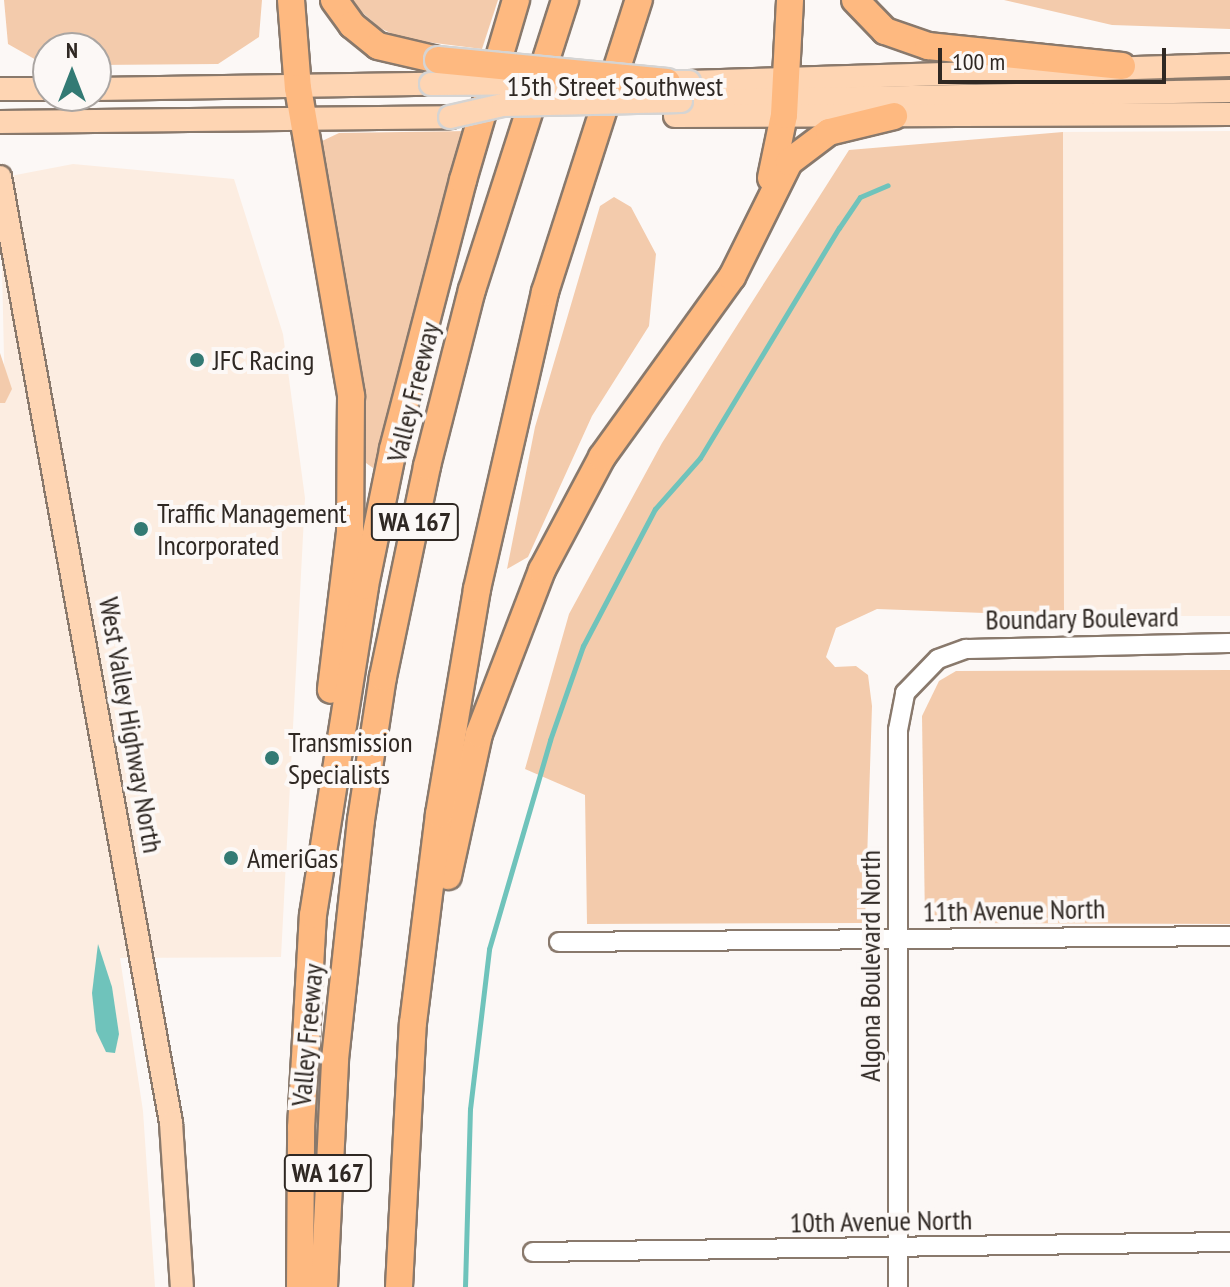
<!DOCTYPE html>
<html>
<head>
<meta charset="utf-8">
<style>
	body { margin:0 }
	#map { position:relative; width:1230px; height:1287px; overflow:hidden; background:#fcf8f6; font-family:"PT Sans Narrow",sans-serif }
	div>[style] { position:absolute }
	.built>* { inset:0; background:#fcede1 }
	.green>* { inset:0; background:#f3cbac }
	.water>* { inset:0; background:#6fc3bb }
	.stream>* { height:5px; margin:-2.5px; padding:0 2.5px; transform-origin:2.5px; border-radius:2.5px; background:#6fc3bb }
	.roads { filter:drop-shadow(2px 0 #89796c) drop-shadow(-2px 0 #89796c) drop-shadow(0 2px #89796c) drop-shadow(0 -2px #89796c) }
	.minor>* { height:18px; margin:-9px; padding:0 9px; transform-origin:9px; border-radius:9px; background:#fff }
	.major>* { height:22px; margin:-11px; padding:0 11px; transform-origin:11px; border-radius:11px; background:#fed5b3 }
	.highway>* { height:26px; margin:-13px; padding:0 13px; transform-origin:13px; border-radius:13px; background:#feb980 }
	.bridges { filter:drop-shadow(2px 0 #d5d4d3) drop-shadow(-2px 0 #d5d4d3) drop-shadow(0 2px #d5d4d3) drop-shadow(0 -2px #d5d4d3) }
	.major-bridge>* { height:22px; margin:-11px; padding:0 11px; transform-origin:11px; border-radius:11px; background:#fed5b3 }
	.highway-bridge>* { height:26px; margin:-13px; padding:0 13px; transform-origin:13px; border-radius:13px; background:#feb980 }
	.dots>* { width:22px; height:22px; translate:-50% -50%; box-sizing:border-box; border:4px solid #fcf8f6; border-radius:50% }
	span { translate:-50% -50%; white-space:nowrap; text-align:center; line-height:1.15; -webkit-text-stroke:8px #fcf8f6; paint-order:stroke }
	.shield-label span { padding:2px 6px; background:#fcf8f6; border:2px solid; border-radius:6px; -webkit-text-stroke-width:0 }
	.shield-label { font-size:26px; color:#2f2823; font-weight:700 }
	.street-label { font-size:28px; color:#2f2823 }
	.poi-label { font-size:28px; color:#2f2823 }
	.left { translate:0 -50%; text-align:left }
	.north { position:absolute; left:32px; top:32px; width:80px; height:80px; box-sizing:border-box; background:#fcf8f6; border:2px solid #aaa5a2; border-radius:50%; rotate:0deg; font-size:22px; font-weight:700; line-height:32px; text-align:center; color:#2f2823 }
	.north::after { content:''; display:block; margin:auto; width:28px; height:36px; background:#337a74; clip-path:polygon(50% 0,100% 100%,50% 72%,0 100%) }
	.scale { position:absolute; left:938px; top:48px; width:228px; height:36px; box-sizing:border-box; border:4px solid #2f2823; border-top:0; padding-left:10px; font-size:24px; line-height:28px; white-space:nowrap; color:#2f2823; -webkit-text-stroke:6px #fcf8f6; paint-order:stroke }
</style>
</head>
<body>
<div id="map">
	<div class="built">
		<i style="clip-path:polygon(1230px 131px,1230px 616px,1064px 616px,1063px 132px)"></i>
		<i style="clip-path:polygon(73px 164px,234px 179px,283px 334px,305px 498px,281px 957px,120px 958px,143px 1111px,155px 1287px,0 1287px,0 403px,5px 402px,0 178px)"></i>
	</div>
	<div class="green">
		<i style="clip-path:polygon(4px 0,262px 0,259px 37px,218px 64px,96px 65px,96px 48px,48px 48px,45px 65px,8px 44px)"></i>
		<i style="clip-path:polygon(348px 0,498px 0,482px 49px,403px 39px,380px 28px)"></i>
		<i style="clip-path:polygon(1004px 0,1230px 0,1230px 29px,1112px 25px)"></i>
		<i style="clip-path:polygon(467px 131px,377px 466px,373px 468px,366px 463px,355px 331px,320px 142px,339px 133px)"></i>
		<i style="clip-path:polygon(1063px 132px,1064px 616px,877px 609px,836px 628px,826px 657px,835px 667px,856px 666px,868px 675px,872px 706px,865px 923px,587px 924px,585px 795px,525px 769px,569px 614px,662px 443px,849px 150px)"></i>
		<i style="clip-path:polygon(614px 197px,631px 207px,656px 254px,649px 326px,592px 416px,528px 557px,507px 569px,535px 427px,600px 206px)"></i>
		<i style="clip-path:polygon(0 353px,12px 389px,5px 403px,0 403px)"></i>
		<i style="clip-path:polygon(1230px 670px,1230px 924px,925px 923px,922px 716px,939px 681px,956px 671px)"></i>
	</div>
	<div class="water">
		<i style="clip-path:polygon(98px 944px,112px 987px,119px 1034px,115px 1053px,106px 1052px,96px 1031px,92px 993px)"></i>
	</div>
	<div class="stream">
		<i style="left:465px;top:1287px;width:178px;rotate:-88.4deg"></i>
		<i style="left:470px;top:1109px;width:161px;rotate:-83.2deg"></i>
		<i style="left:489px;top:949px;width:218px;rotate:-73.7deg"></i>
		<i style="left:550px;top:740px;width:100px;rotate:-70.7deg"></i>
		<i style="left:583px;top:646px;width:155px;rotate:-62.3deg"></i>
		<i style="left:655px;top:509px;width:68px;rotate:-48.6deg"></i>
		<i style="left:700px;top:458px;width:269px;rotate:-58.9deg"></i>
		<i style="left:839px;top:228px;width:37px;rotate:-56deg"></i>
		<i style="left:860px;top:197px;width:30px;rotate:-23deg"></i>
	</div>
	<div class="roads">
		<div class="minor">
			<i style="left:559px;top:942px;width:671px;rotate:-0.51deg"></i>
			<i style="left:533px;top:1252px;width:697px;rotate:-0.82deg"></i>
			<i style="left:898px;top:1287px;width:557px;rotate:-90deg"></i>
			<i style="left:898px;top:730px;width:38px;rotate:-79deg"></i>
			<i style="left:905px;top:693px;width:47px;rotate:-45.9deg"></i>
			<i style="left:938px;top:659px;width:30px;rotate:-20deg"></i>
			<i style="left:966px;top:649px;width:264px;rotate:-1.3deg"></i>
		</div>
		<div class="major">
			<i style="left:689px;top:82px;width:541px;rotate:-1.8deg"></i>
			<i style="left:0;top:89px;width:48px"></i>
			<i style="left:96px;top:89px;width:335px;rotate:-0.9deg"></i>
			<i style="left:699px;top:101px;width:531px;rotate:-1.08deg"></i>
			<i style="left:675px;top:116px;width:555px;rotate:-0.21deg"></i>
			<i style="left:0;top:122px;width:450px;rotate:-0.6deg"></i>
			<i style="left:0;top:177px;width:961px;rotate:79.75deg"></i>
			<i style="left:171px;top:1123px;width:164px;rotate:86.2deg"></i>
		</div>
		<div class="highway">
			<i style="left:291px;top:0;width:88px;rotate:85.5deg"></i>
			<i style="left:298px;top:88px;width:313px;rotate:80.2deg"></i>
			<i style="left:351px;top:396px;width:136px;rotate:90.4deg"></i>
			<i style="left:350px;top:532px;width:159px;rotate:96.9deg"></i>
			<i style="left:334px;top:0;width:31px;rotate:54deg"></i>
			<i style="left:352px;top:25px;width:33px;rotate:39deg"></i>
			<i style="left:378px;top:46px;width:62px;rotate:13.1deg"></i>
			<i style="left:855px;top:0;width:43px;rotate:45.9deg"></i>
			<i style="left:885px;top:31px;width:46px;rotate:19.2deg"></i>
			<i style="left:928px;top:46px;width:195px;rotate:5.9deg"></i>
			<i style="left:771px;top:178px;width:64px;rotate:-78.3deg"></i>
			<i style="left:784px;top:115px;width:115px;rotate:-87deg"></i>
			<i style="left:448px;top:876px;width:145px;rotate:-77.7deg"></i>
			<i style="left:479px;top:734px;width:176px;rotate:-69deg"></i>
			<i style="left:542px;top:570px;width:128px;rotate:-62deg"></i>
			<i style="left:602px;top:457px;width:222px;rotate:-54.2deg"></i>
			<i style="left:732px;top:277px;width:128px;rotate:-63.6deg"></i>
			<i style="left:789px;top:162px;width:50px;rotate:-36.9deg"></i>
			<i style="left:829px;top:132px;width:67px;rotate:-13.8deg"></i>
			<i style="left:300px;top:1287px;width:159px;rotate:-89.6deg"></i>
			<i style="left:301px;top:1128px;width:213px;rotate:-86.8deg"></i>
			<i style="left:313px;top:915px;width:333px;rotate:-81deg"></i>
			<i style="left:365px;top:586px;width:140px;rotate:-78.4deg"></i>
			<i style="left:393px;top:449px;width:278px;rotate:-75.4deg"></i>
			<i style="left:463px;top:180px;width:188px;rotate:-73.6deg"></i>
			<i style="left:324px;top:1287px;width:228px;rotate:-87.2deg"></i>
			<i style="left:335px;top:1059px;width:240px;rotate:-83.8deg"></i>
			<i style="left:361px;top:820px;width:145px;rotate:-81.3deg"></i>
			<i style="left:383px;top:677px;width:216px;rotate:-78.2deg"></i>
			<i style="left:427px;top:466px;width:182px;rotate:-75.7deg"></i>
			<i style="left:472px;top:290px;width:305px;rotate:-72.2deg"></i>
			<i style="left:399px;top:1287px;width:264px;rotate:-87deg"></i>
			<i style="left:413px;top:1023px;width:211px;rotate:-82.9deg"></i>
			<i style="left:439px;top:814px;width:228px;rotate:-80.4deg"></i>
			<i style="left:477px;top:589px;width:305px;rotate:-77.1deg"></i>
			<i style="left:545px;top:292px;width:307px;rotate:-72.2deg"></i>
		</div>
	</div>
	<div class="bridges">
		<div class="major-bridge">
			<i style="left:650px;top:82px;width:39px"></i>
			<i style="left:431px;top:84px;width:141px;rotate:-0.4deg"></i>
			<i style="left:450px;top:117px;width:54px;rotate:-12.8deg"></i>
			<i style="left:503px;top:105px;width:178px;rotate:-1.3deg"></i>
		</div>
		<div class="highway-bridge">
			<i style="left:438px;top:60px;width:230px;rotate:5.5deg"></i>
		</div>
	</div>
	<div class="dots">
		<i style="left:197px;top:360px;background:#337a74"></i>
		<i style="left:141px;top:529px;background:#337a74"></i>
		<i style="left:272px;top:758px;background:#337a74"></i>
		<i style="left:231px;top:858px;background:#337a74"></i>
	</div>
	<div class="shield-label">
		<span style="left:415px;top:522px">WA 167</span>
		<span style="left:328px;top:1173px">WA 167</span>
	</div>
	<div class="street-label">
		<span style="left:615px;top:86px">15th Street Southwest</span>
		<span style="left:413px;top:392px;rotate:-76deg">Valley Freeway</span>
		<span style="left:1082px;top:618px;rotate:-1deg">Boundary Boulevard</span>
		<span style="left:131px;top:725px;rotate:80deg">West Valley Highway North</span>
		<span style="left:1014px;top:910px;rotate:-1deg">11th Avenue North</span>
		<span style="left:870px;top:966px;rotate:-90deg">Algona Boulevard North</span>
		<span style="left:307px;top:1035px;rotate:-85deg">Valley Freeway</span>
		<span style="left:881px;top:1221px;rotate:-1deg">10th Avenue North</span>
	</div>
	<div class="poi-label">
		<span class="left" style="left:213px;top:360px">JFC Racing</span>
		<span class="left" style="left:157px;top:529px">Traffic Management<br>Incorporated</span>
		<span class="left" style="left:288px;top:758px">Transmission<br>Specialists</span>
		<span class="left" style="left:247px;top:858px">AmeriGas</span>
	</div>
	<div class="north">N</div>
	<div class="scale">100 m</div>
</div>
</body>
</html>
